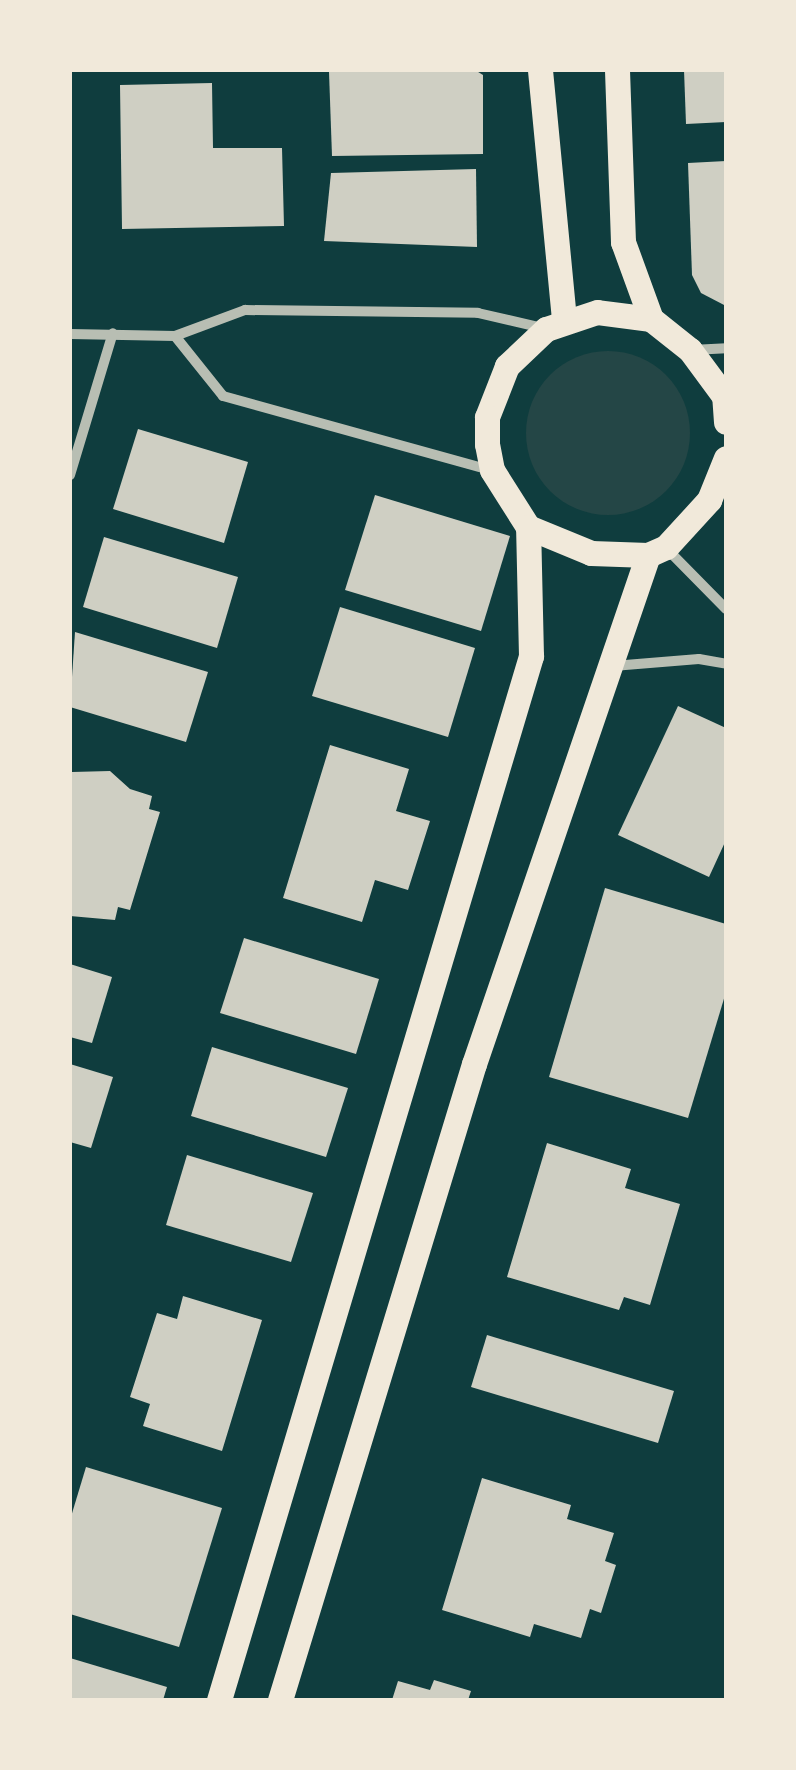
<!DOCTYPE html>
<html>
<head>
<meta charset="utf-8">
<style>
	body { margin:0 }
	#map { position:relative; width:796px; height:1770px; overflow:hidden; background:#0f3d3e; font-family:Commissioner,sans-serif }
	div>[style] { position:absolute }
	.green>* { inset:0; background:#244646 }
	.round { border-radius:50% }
	.building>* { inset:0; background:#cfcfc3 }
	.minor>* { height:10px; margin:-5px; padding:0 5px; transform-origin:5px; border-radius:5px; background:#b8beb3 }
	.primary>* { height:25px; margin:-12.5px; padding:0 12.5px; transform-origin:12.5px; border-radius:12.5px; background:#f1e9da }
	span { translate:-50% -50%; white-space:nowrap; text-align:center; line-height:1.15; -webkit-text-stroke:9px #f1e9da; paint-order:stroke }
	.frame { position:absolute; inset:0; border:72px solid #f1e9da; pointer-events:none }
</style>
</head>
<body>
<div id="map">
	<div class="green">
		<i class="round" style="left:526px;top:351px;width:164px;height:164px"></i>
	</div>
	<div class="building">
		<i style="clip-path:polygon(475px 70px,483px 75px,483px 154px,332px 156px,329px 72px)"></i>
		<i style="clip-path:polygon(684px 70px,726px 70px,726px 122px,686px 124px)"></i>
		<i style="clip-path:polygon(212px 83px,213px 148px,282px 148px,284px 226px,122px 229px,120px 85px)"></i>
		<i style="clip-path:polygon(726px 161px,726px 306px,701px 293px,692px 275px,688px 163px)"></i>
		<i style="clip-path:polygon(476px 169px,477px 247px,324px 241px,331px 173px)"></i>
		<i style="clip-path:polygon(138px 429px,248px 462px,224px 543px,113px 509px)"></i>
		<i style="clip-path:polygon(375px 495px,510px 536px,481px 631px,345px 590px)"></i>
		<i style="clip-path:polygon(104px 537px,238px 577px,217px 648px,83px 607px)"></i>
		<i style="clip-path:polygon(340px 607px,475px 648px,448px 737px,312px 696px)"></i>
		<i style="clip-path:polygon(75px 632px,208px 672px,186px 742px,70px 707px)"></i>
		<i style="clip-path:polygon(678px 706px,726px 728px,726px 840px,709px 877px,618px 835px)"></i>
		<i style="clip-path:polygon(330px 745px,409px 769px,396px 811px,430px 821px,408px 890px,375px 880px,362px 922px,283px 898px)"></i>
		<i style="clip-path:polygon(110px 771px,130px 789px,152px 796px,149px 809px,160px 812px,130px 910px,118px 907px,115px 920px,70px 916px,70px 778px,72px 772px)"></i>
		<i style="clip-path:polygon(605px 888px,726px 924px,726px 992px,688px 1118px,549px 1077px)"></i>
		<i style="clip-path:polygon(244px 938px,379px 979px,356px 1054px,220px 1013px)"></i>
		<i style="clip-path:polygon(70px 964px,112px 977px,92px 1043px,70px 1037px)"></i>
		<i style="clip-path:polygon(212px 1047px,348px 1088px,326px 1157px,191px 1116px)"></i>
		<i style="clip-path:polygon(70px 1064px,113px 1077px,91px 1148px,70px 1142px)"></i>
		<i style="clip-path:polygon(547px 1143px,631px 1169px,625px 1188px,680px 1204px,650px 1305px,624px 1297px,619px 1310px,507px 1277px)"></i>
		<i style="clip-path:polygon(187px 1155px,313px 1193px,291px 1262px,166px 1225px)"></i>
		<i style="clip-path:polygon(183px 1296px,262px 1320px,222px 1451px,143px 1426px,150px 1404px,130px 1397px,157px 1313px,177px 1319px)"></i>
		<i style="clip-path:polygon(487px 1335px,674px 1391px,658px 1443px,471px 1387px)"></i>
		<i style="clip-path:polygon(86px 1467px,222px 1508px,179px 1647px,70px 1614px,70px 1520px)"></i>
		<i style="clip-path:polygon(482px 1478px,571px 1505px,567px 1519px,614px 1533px,605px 1561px,616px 1565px,601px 1613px,590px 1609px,581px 1638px,534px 1624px,530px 1637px,442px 1610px)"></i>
		<i style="clip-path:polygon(70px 1658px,167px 1687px,163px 1700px,70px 1700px)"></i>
		<i style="clip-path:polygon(434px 1680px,471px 1691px,468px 1700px,392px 1700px,398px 1681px,430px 1690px)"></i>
	</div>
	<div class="minor">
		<i style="left:70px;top:334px;width:105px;rotate:1.1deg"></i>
		<i style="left:175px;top:336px;width:75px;rotate:-20.4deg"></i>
		<i style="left:245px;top:310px;width:233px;rotate:0.7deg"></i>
		<i style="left:478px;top:313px;width:67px;rotate:13deg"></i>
		<i style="left:175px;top:336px;width:77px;rotate:51.3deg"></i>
		<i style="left:223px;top:396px;width:277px;rotate:15.5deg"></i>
		<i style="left:692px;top:350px;width:34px;rotate:-3deg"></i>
		<i style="left:70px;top:475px;width:148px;rotate:-73.2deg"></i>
		<i style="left:666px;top:548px;width:86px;rotate:45.5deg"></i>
		<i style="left:613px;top:666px;width:86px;rotate:-4.7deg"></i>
		<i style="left:699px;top:659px;width:27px;rotate:10deg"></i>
	</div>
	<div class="primary">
		<i style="left:540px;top:70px;width:252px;rotate:84.5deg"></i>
		<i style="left:617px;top:70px;width:172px;rotate:88deg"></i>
		<i style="left:623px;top:242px;width:82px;rotate:70deg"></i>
		<i style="left:726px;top:422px;width:26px;rotate:-94deg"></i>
		<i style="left:724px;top:396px;width:57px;rotate:-126.5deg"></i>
		<i style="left:690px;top:350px;width:50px;rotate:-141.5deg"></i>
		<i style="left:651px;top:319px;width:54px;rotate:-172.6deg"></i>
		<i style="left:597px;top:312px;width:54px;rotate:161.6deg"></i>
		<i style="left:546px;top:329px;width:54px;rotate:136.5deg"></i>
		<i style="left:507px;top:366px;width:55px;rotate:111.4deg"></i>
		<i style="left:487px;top:417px;width:27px;rotate:90deg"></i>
		<i style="left:487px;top:444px;width:26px;rotate:79deg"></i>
		<i style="left:492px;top:470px;width:67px;rotate:57.7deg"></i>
		<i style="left:528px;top:527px;width:68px;rotate:22.4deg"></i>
		<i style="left:591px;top:553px;width:57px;rotate:2deg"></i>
		<i style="left:648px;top:555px;width:20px;rotate:-24deg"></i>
		<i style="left:666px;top:547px;width:64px;rotate:-47.5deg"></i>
		<i style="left:709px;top:500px;width:45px;rotate:-68deg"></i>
		<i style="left:219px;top:1700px;width:1090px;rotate:-73.36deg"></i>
		<i style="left:531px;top:656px;width:129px;rotate:-91.3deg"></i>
		<i style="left:280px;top:1700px;width:665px;rotate:-73.04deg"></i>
		<i style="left:474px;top:1064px;width:538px;rotate:-71.13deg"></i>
	</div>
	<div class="frame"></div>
</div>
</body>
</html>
